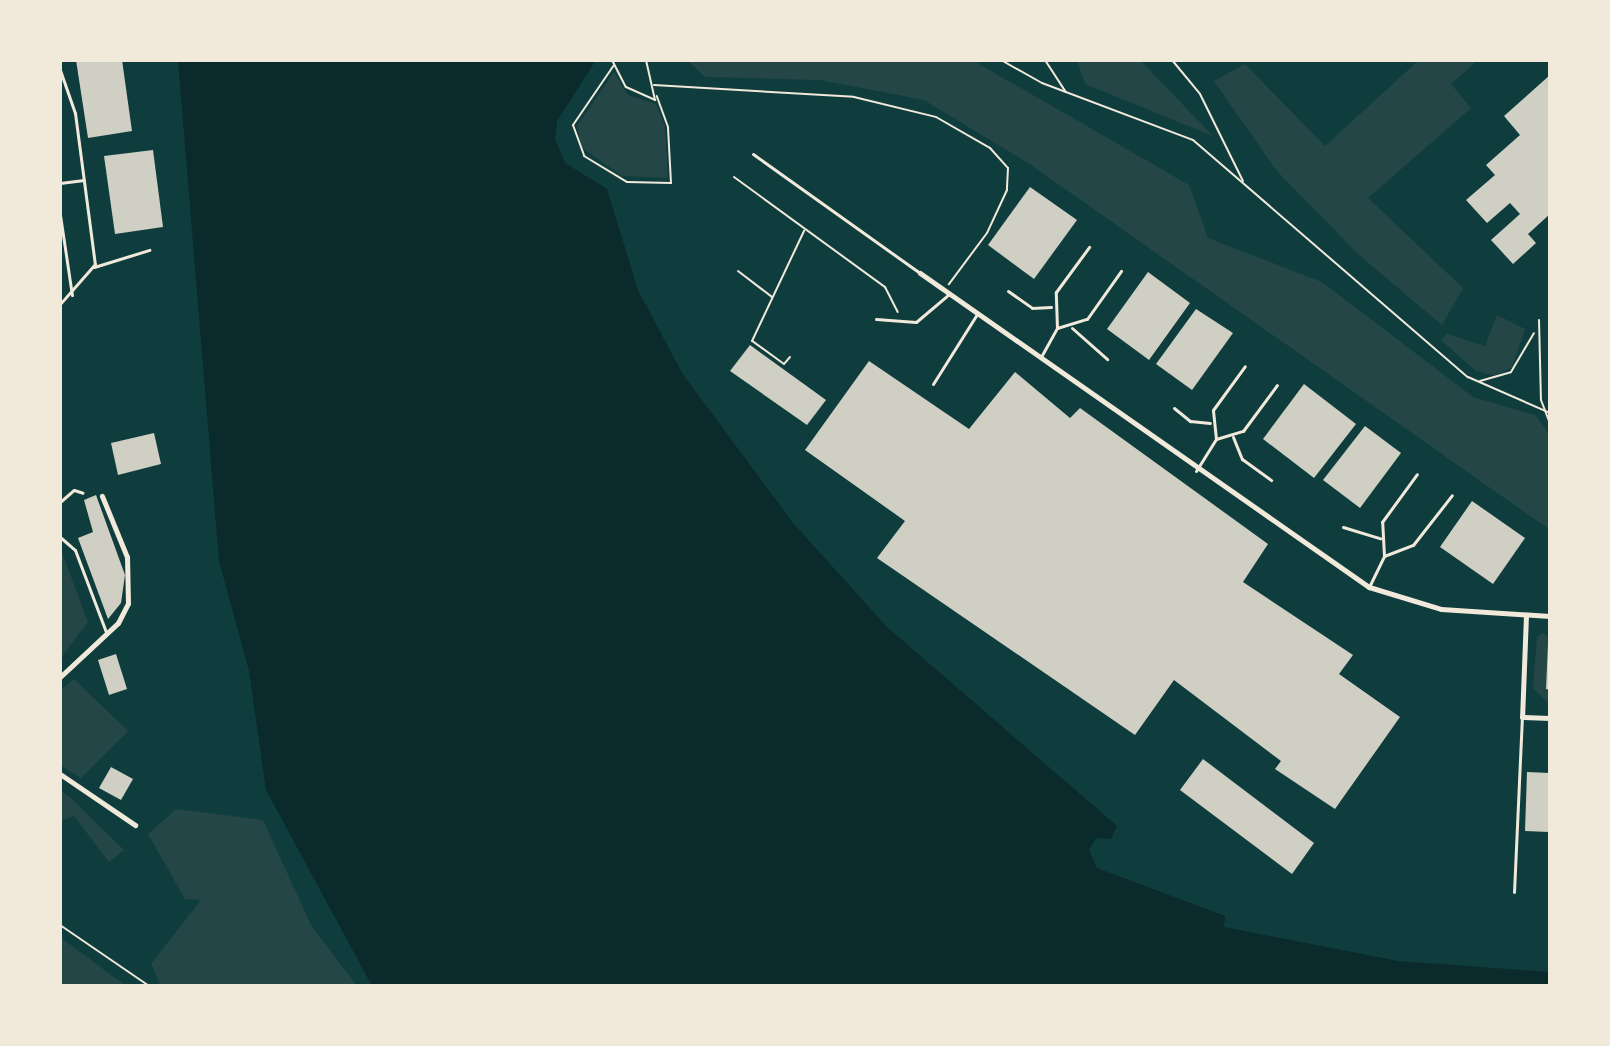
<!DOCTYPE html>
<html>
<head>
<meta charset="utf-8">
<style>
	body { margin:0 }
	#map { position:relative; width:1610px; height:1046px; overflow:hidden; background:#0f3d3e; font-family:"Titillium Web",sans-serif }
	div>[style] { position:absolute }
	.green>* { inset:0; background:#244646 }
	.water>* { inset:0; background:#0a2a2b }
	.building>* { inset:0; background:#cfcfc3 }
	.path>* { height:2px; margin:-1px; padding:0 1px; transform-origin:1px; border-radius:1px; background:#f1e9da }
	.service>* { height:3px; margin:-1.5px; padding:0 1.5px; transform-origin:1.5px; border-radius:1.5px; background:#f1e9da }
	.minor>* { height:5px; margin:-2.5px; padding:0 2.5px; transform-origin:2.5px; border-radius:2.5px; background:#f1e9da }
	span { translate:-50% -50%; white-space:nowrap; text-align:center; line-height:1.15; -webkit-text-stroke:8px #f1e9da; paint-order:stroke }
	.frame { position:absolute; inset:0; border:62px solid #f1e9da; pointer-events:none }
</style>
</head>
<body>
<div id="map">
	<div class="green">
		<i style="clip-path:polygon(687px 60px,972px 60px,1189px 185px,1208px 238px,1322px 282px,1473px 397px,1535px 415px,1550px 435px,1550px 530px,1031px 165px,924px 100px,820px 80px,705px 77px)"></i>
		<i style="clip-path:polygon(1077px 60px,1140px 60px,1213px 136px,1085px 84px)"></i>
		<i style="clip-path:polygon(1419px 60px,1478px 60px,1451px 84px,1471px 108px,1368px 198px,1463px 288px,1442px 325px,1360px 256px,1276px 170px,1214px 81px,1245px 64px,1325px 146px)"></i>
		<i style="clip-path:polygon(614px 72px,628px 95px,656px 104px,665px 126px,668px 178px,622px 176px,581px 147px,577px 126px)"></i>
		<i style="clip-path:polygon(1497px 315px,1525px 329px,1512px 367px,1496px 376px,1476px 371px,1441px 340px,1447px 334px,1485px 346px)"></i>
		<i style="clip-path:polygon(60px 547px,88px 622px,60px 659px)"></i>
		<i style="clip-path:polygon(1543px 633px,1548px 637px,1550px 705px,1533px 688px,1537px 637px)"></i>
		<i style="clip-path:polygon(74px 679px,128px 731px,81px 778px,60px 765px,60px 691px)"></i>
		<i style="clip-path:polygon(60px 790px,72px 799px,124px 850px,109px 862px,74px 816px,60px 821px)"></i>
		<i style="clip-path:polygon(176px 809px,263px 820px,311px 925px,357px 986px,161px 986px,151px 964px,201px 900px,185px 899px,148px 834px)"></i>
		<i style="clip-path:polygon(60px 937px,126px 986px,60px 986px)"></i>
	</div>
	<div class="water">
		<i style="clip-path:polygon(178px 60px,596px 60px,557px 121px,555px 139px,565px 163px,607px 189px,638px 290px,682px 373px,793px 523px,887px 627px,1117px 826px,1111px 839px,1096px 838px,1089px 850px,1097px 868px,1225px 916px,1224px 927px,1398px 961px,1550px 972px,1550px 986px,372px 986px,266px 790px,249px 671px,219px 561px)"></i>
	</div>
	<div class="building">
		<i style="clip-path:polygon(76px 60px,122px 60px,132px 131px,88px 138px)"></i>
		<i style="clip-path:polygon(1550px 75px,1550px 214px,1528px 234px,1536px 243px,1513px 264px,1491px 240px,1520px 214px,1510px 203px,1487px 223px,1466px 200px,1495px 175px,1486px 165px,1520px 135px,1504px 116px)"></i>
		<i style="clip-path:polygon(153px 150px,163px 227px,115px 234px,104px 156px)"></i>
		<i style="clip-path:polygon(1030px 187px,1077px 220px,1034px 279px,988px 245px)"></i>
		<i style="clip-path:polygon(1148px 272px,1190px 303px,1149px 360px,1107px 329px)"></i>
		<i style="clip-path:polygon(1196px 309px,1233px 333px,1192px 390px,1156px 364px)"></i>
		<i style="clip-path:polygon(750px 345px,826px 400px,807px 425px,730px 371px)"></i>
		<i style="clip-path:polygon(869px 361px,969px 429px,1015px 372px,1070px 418px,1080px 408px,1268px 544px,1243px 582px,1353px 655px,1339px 674px,1400px 717px,1335px 809px,1275px 769px,1281px 761px,1174px 680px,1135px 735px,877px 558px,905px 521px,805px 450px)"></i>
		<i style="clip-path:polygon(1304px 384px,1356px 424px,1314px 478px,1263px 439px)"></i>
		<i style="clip-path:polygon(1365px 426px,1401px 453px,1360px 508px,1323px 480px)"></i>
		<i style="clip-path:polygon(154px 433px,161px 464px,118px 475px,111px 443px)"></i>
		<i style="clip-path:polygon(96px 495px,125px 575px,121px 603px,108px 619px,78px 538px,93px 532px,84px 500px)"></i>
		<i style="clip-path:polygon(1472px 501px,1525px 538px,1493px 584px,1440px 547px)"></i>
		<i style="clip-path:polygon(1548px 644px,1550px 644px,1550px 690px,1546px 689px)"></i>
		<i style="clip-path:polygon(116px 654px,127px 689px,109px 695px,98px 660px)"></i>
		<i style="clip-path:polygon(1203px 759px,1314px 843px,1292px 874px,1180px 790px)"></i>
		<i style="clip-path:polygon(111px 767px,133px 779px,121px 800px,99px 788px)"></i>
		<i style="clip-path:polygon(1527px 772px,1550px 773px,1549px 832px,1525px 831px)"></i>
	</div>
	<div class="path">
		<i style="left:612px;top:60px;width:30px;rotate:63deg"></i>
		<i style="left:626px;top:87px;width:32px;rotate:24deg"></i>
		<i style="left:655px;top:100px;width:41px;rotate:-102.7deg"></i>
		<i style="left:1001px;top:60px;width:47px;rotate:29.3deg"></i>
		<i style="left:1042px;top:83px;width:161px;rotate:20.7deg"></i>
		<i style="left:1193px;top:140px;width:363px;rotate:40.8deg"></i>
		<i style="left:1468px;top:377px;width:90px;rotate:23.7deg"></i>
		<i style="left:1045px;top:60px;width:38px;rotate:57deg"></i>
		<i style="left:1172px;top:60px;width:44px;rotate:50.5deg"></i>
		<i style="left:1200px;top:94px;width:97px;rotate:63.7deg"></i>
		<i style="left:614px;top:65px;width:73px;rotate:124.3deg"></i>
		<i style="left:573px;top:125px;width:33px;rotate:70deg"></i>
		<i style="left:584px;top:156px;width:50px;rotate:31.2deg"></i>
		<i style="left:627px;top:182px;width:44px;rotate:1.3deg"></i>
		<i style="left:671px;top:183px;width:56px;rotate:-93.1deg"></i>
		<i style="left:668px;top:127px;width:33px;rotate:-110deg"></i>
		<i style="left:654px;top:85px;width:200px;rotate:3.4deg"></i>
		<i style="left:854px;top:97px;width:84px;rotate:13.7deg"></i>
		<i style="left:936px;top:117px;width:62px;rotate:29.9deg"></i>
		<i style="left:990px;top:148px;width:27px;rotate:48deg"></i>
		<i style="left:1008px;top:168px;width:22px;rotate:93deg"></i>
		<i style="left:1007px;top:190px;width:47px;rotate:114.9deg"></i>
		<i style="left:987px;top:233px;width:64px;rotate:126.7deg"></i>
		<i style="left:734px;top:177px;width:187px;rotate:36.1deg"></i>
		<i style="left:885px;top:287px;width:28px;rotate:63deg"></i>
		<i style="left:738px;top:271px;width:43px;rotate:37.4deg"></i>
		<i style="left:1539px;top:320px;width:80px;rotate:88.6deg"></i>
		<i style="left:1541px;top:400px;width:25px;rotate:69deg"></i>
		<i style="left:790px;top:357px;width:9px;rotate:131deg"></i>
		<i style="left:784px;top:364px;width:39px;rotate:-144deg"></i>
		<i style="left:752px;top:341px;width:122px;rotate:-64.7deg"></i>
		<i style="left:1480px;top:381px;width:32px;rotate:-16deg"></i>
		<i style="left:1511px;top:372px;width:45px;rotate:-59.5deg"></i>
		<i style="left:60px;top:925px;width:108px;rotate:34.4deg"></i>
	</div>
	<div class="service">
		<i style="left:60px;top:70px;width:46px;rotate:70.8deg"></i>
		<i style="left:75px;top:113px;width:152px;rotate:82.5deg"></i>
		<i style="left:95px;top:264px;width:53px;rotate:131.2deg"></i>
		<i style="left:753px;top:154px;width:205px;rotate:35.5deg"></i>
		<i style="left:60px;top:183px;width:24px;rotate:-7deg"></i>
		<i style="left:60px;top:215px;width:81px;rotate:81.5deg"></i>
		<i style="left:94px;top:267px;width:58px;rotate:-17.2deg"></i>
		<i style="left:1008px;top:291px;width:29px;rotate:35deg"></i>
		<i style="left:1032px;top:308px;width:19px;rotate:-3deg"></i>
		<i style="left:876px;top:319px;width:40px;rotate:4.3deg"></i>
		<i style="left:916px;top:322px;width:42px;rotate:-40.2deg"></i>
		<i style="left:1057px;top:328px;width:36px;rotate:-92deg"></i>
		<i style="left:1056px;top:292px;width:56px;rotate:-53.7deg"></i>
		<i style="left:1072px;top:328px;width:47px;rotate:41.5deg"></i>
		<i style="left:1042px;top:355px;width:31px;rotate:-61deg"></i>
		<i style="left:1057px;top:328px;width:31px;rotate:-17deg"></i>
		<i style="left:1087px;top:319px;width:59px;rotate:-54.7deg"></i>
		<i style="left:933px;top:384px;width:83px;rotate:-57.8deg"></i>
		<i style="left:1174px;top:408px;width:21px;rotate:39deg"></i>
		<i style="left:1190px;top:421px;width:20px;rotate:6deg"></i>
		<i style="left:1233px;top:437px;width:24px;rotate:68deg"></i>
		<i style="left:1242px;top:459px;width:36px;rotate:36deg"></i>
		<i style="left:1216px;top:439px;width:29px;rotate:-96deg"></i>
		<i style="left:1213px;top:410px;width:54px;rotate:-54deg"></i>
		<i style="left:1196px;top:471px;width:38px;rotate:-58deg"></i>
		<i style="left:1216px;top:439px;width:28px;rotate:-17deg"></i>
		<i style="left:1243px;top:431px;width:57px;rotate:-53.5deg"></i>
		<i style="left:60px;top:502px;width:18px;rotate:-41deg"></i>
		<i style="left:74px;top:490px;width:9px;rotate:18deg"></i>
		<i style="left:1343px;top:527px;width:39px;rotate:17deg"></i>
		<i style="left:60px;top:537px;width:20px;rotate:41deg"></i>
		<i style="left:75px;top:550px;width:88px;rotate:69.3deg"></i>
		<i style="left:1384px;top:556px;width:34px;rotate:-93deg"></i>
		<i style="left:1382px;top:522px;width:59px;rotate:-53.9deg"></i>
		<i style="left:1369px;top:587px;width:34px;rotate:-64deg"></i>
		<i style="left:1384px;top:556px;width:31px;rotate:-21deg"></i>
		<i style="left:1413px;top:545px;width:63px;rotate:-52deg"></i>
		<i style="left:1514px;top:892px;width:175px;rotate:-87.4deg"></i>
	</div>
	<div class="minor">
		<i style="left:920px;top:273px;width:548px;rotate:34.97deg"></i>
		<i style="left:1369px;top:587px;width:75px;rotate:17deg"></i>
		<i style="left:1441px;top:609px;width:109px;rotate:3.7deg"></i>
		<i style="left:1550px;top:308px;width:68px;rotate:90deg"></i>
		<i style="left:1526px;top:615px;width:102px;rotate:92.2deg"></i>
		<i style="left:1522px;top:717px;width:28px;rotate:2deg"></i>
		<i style="left:60px;top:677px;width:79px;rotate:-43deg"></i>
		<i style="left:118px;top:623px;width:22px;rotate:-63deg"></i>
		<i style="left:128px;top:603px;width:46px;rotate:-91.2deg"></i>
		<i style="left:127px;top:557px;width:66px;rotate:-112.3deg"></i>
		<i style="left:60px;top:774px;width:91px;rotate:34.2deg"></i>
	</div>
	<div class="frame"></div>
</div>
</body>
</html>
